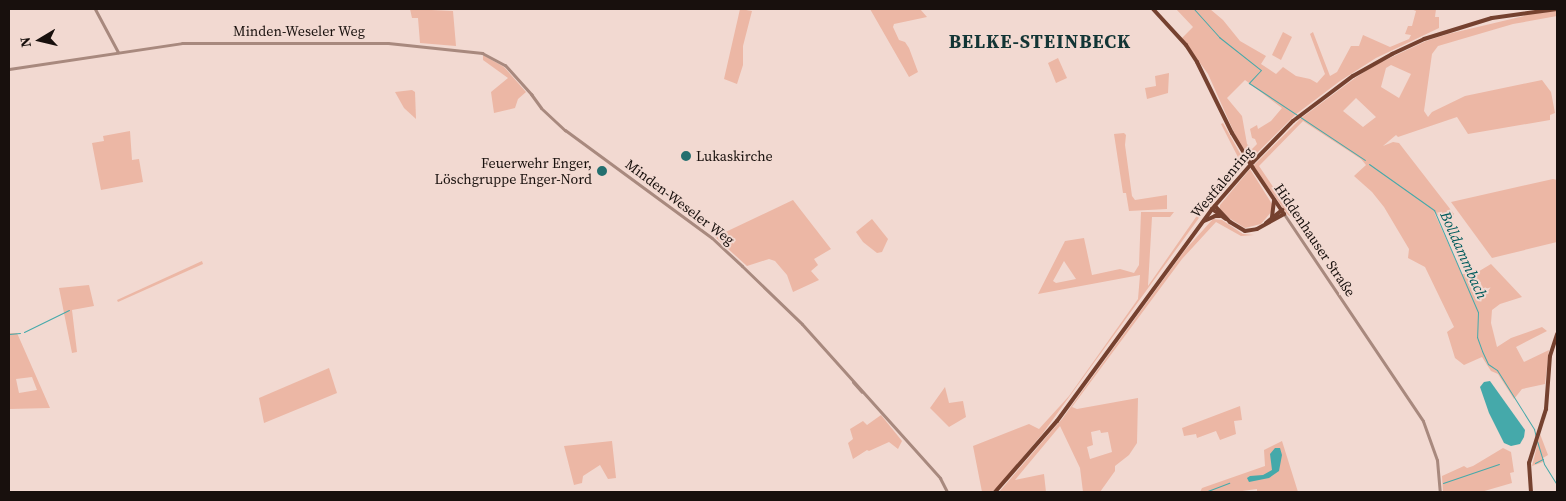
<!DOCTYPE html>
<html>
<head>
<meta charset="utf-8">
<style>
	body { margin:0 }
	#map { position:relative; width:1566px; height:501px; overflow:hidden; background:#f2d9d1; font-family:"Source Serif 4",serif }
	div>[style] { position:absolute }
	.green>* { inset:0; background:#ecb7a5 }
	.water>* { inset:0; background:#45a9aa }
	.stream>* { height:1px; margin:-0.5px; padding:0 0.5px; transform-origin:0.5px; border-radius:0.5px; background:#45a9aa }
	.minor>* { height:3px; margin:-1.5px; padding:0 1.5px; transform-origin:1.5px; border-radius:1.5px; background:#a8897e }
	.major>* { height:4px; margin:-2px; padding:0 2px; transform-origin:2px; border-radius:2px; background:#75412f }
	.major-bridge>* { height:4px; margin:-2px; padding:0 2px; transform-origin:2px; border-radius:2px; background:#75412f }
	.dots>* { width:14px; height:14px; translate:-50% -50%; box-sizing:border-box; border:2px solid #f2d9d1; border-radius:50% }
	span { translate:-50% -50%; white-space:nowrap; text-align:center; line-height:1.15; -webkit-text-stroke:4px #f2d9d1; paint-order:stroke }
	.street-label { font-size:14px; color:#18100d }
	.poi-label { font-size:14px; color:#18100d }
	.left { translate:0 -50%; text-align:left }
	.right { translate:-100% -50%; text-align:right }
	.water-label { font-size:15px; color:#015c5d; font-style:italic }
	.district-label { font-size:19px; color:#123535; font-weight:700; letter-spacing:1px }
	.frame { position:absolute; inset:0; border:10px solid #18100d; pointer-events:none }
	.north { position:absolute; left:15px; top:15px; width:50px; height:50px; -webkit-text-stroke:4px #f2d9d1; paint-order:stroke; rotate:261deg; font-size:14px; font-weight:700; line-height:20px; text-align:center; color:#18100d }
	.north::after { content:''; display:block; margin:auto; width:18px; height:22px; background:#18100d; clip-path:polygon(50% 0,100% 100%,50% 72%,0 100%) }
</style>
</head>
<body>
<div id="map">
	<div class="green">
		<i style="clip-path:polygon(410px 9px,453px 11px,456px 46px,420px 43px,418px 18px,412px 18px)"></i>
		<i style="clip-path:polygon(740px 9px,752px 11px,743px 46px,743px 65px,737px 84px,724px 79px)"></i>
		<i style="clip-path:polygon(870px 9px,920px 9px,927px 17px,894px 24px,893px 27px,899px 40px,905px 42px,909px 48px,918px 72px,909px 77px)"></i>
		<i style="clip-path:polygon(evenodd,1176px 9px,1210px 9px,1223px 20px,1240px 41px,1266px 56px,1261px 64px,1276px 74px,1283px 67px,1296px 76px,1310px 79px,1317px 83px,1325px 74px,1310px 34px,1313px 32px,1330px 76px,1337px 72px,1351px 46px,1359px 46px,1363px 35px,1390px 47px,1409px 39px,1411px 35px,1405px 34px,1408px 26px,1412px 26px,1416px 11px,1411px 9px,1436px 9px,1435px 17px,1439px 17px,1439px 28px,1376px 58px,1340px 81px,1295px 115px,1251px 159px,1237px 139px,1208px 74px,1182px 38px,1193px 27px,1176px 9px,1245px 80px,1282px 108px,1271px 121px,1258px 129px,1257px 125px,1250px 129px,1252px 138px,1255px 139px,1257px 144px,1252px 149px,1247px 144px,1242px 116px,1227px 98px,1245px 80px)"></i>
		<i style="clip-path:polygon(evenodd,1557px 11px,1557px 16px,1513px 24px,1438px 46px,1432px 54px,1424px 111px,1428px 117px,1432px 112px,1465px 96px,1542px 80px,1551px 92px,1555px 113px,1550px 115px,1550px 120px,1468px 134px,1457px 117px,1398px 137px,1396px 135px,1383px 146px,1393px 142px,1399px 143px,1454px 214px,1447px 227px,1444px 220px,1434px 212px,1462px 274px,1476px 273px,1491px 264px,1522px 297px,1500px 304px,1492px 310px,1491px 323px,1497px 347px,1511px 338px,1542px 327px,1547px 331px,1516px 347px,1524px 362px,1549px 350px,1545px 384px,1522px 389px,1514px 399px,1498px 374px,1491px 371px,1482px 357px,1464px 365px,1455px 358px,1447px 332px,1454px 327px,1425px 267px,1408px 258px,1409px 249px,1384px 207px,1372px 192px,1354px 176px,1366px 165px,1361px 159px,1303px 121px,1259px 166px,1294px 218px,1288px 215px,1253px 166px,1300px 119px,1355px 78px,1375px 65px,1426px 41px,1448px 34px,1524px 16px,1525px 14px,1557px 11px,1391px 65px,1411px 74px,1399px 98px,1381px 87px,1386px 68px,1391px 65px,1557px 11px,1356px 98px,1376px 117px,1363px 127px,1343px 111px,1356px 98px)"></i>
		<i style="clip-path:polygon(1283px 32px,1292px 37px,1281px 60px,1272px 55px)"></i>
		<i style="clip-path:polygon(483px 55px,504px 67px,526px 92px,518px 99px,515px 108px,494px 113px,491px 92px,508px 78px,483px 60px)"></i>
		<i style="clip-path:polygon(1058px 58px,1067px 78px,1056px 83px,1048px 63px)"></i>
		<i style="clip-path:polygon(1169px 73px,1168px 93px,1147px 99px,1145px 88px,1156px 86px,1155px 76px)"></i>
		<i style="clip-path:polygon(412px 90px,415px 92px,416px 119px,404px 108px,395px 92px)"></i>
		<i style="clip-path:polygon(evenodd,1223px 123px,1246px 164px,1204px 211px,1043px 433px,998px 487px,992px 492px,982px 492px,973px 446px,1029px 424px,1039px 429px,1069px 396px,1138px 299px,1140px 275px,1038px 294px,1065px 241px,1084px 238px,1092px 275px,1120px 269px,1134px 273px,1139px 265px,1141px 212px,1174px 212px,1170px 217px,1152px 217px,1148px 286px,1203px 207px,1241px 163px,1221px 124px,1223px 123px,1064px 261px,1076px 279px,1056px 283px,1053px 281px,1064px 261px)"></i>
		<i style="clip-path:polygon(130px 131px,132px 160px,139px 159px,143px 182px,101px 190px,92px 143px,104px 141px,103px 136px)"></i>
		<i style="clip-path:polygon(1124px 133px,1126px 135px,1125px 145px,1132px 196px,1135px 200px,1167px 195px,1167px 209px,1129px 211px,1126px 193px,1123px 193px,1114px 134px)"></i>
		<i style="clip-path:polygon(1250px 169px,1272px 204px,1272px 211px,1261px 224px,1245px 228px,1229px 218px,1220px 209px,1220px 205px)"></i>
		<i style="clip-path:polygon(1553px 179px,1557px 180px,1557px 242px,1492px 258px,1451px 202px)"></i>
		<i style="clip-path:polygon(793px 200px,831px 249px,814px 259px,818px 265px,811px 271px,819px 280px,793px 292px,787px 275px,775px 261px,769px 259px,747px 266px,715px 237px)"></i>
		<i style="clip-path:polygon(872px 219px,888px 239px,882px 252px,877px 253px,863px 242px,856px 232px)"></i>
		<i style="clip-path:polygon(evenodd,1213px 219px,1222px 220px,1243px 234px,1254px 235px,1241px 236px,1216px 222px,1182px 259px,1072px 407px,1077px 409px,1138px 398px,1137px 443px,1129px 455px,1115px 466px,1115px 471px,1100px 492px,1083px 492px,1080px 468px,1060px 426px,1015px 480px,1044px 474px,1046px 492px,999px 492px,1062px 419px,1185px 250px,1213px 219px,1100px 430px,1101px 433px,1108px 432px,1112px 452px,1090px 459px,1087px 447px,1093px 445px,1091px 432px,1100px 430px)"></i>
		<i style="clip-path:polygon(202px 261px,203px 264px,118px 302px,117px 300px)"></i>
		<i style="clip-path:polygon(89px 285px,94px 306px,72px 310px,77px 352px,72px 353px,59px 288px)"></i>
		<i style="clip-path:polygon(evenodd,9px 333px,17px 333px,50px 408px,9px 409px,9px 333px,32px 377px,37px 390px,19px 393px,16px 379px,32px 377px)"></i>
		<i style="clip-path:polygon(329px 368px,337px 393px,264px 423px,259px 398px)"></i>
		<i style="clip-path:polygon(945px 387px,949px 403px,963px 401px,966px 417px,949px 427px,930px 408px)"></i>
		<i style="clip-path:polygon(1240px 406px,1242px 420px,1234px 421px,1236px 434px,1220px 440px,1216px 431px,1197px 438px,1196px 434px,1184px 436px,1182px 428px)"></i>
		<i style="clip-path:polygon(881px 415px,902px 441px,898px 449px,889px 442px,869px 451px,867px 450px,853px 459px,848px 443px,853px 439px,850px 429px,863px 421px,867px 425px)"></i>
		<i style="clip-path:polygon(1540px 434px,1548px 455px,1543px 458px,1543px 462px,1532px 466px)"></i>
		<i style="clip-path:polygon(612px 441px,616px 478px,608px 479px,600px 465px,583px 476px,582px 483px,574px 485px,564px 446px)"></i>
		<i style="clip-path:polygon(1282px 441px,1298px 492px,1257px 492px,1257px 489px,1235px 492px,1200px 492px,1202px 488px,1265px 466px,1264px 450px)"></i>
		<i style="clip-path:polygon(1503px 448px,1511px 452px,1514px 472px,1510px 473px,1512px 483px,1481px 492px,1443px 492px,1442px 476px,1464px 466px,1467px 468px,1473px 466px)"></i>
	</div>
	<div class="water">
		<i style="clip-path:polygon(1490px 381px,1525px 430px,1524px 437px,1520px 444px,1511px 446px,1504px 443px,1489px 413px,1480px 387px,1484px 382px)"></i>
		<i style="clip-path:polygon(1275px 448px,1280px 448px,1282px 455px,1279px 471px,1269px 478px,1249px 482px,1247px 478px,1250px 476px,1263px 475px,1272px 470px,1270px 454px)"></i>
	</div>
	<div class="stream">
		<i style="left:1194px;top:9px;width:38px;rotate:48deg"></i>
		<i style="left:1219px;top:37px;width:53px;rotate:38.2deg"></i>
		<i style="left:1261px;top:70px;width:18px;rotate:133deg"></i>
		<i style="left:1249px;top:83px;width:139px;rotate:33.6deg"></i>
		<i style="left:1369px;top:164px;width:80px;rotate:35.3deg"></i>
		<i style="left:1434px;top:210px;width:111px;rotate:66.7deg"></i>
		<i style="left:1478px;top:312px;width:25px;rotate:92deg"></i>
		<i style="left:1477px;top:337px;width:15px;rotate:70deg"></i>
		<i style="left:1482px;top:351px;width:14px;rotate:65deg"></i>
		<i style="left:1488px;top:364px;width:11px;rotate:34deg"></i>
		<i style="left:1497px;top:370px;width:70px;rotate:57.9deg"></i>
		<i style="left:1534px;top:429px;width:8px;rotate:76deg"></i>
		<i style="left:24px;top:332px;width:50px;rotate:-26.1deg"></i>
		<i style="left:9px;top:334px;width:11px;rotate:-5deg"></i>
		<i style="left:1537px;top:441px;width:24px;rotate:73deg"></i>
		<i style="left:1544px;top:464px;width:25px;rotate:58deg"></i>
		<i style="left:1535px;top:463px;width:9px;rotate:-27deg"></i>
		<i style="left:1443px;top:483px;width:59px;rotate:-18.7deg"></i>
		<i style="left:1205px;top:492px;width:26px;rotate:-21deg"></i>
	</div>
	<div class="minor">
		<i style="left:95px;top:9px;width:49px;rotate:61.9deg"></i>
		<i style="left:9px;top:69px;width:175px;rotate:-8.5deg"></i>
		<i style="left:182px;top:43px;width:206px"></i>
		<i style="left:388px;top:43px;width:95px;rotate:6.1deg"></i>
		<i style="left:482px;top:53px;width:26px;rotate:28deg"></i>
		<i style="left:505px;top:65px;width:40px;rotate:48deg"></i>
		<i style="left:531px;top:94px;width:17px;rotate:54deg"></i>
		<i style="left:541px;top:108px;width:33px;rotate:43deg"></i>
		<i style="left:565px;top:130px;width:182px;rotate:36.3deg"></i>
		<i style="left:712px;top:238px;width:41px;rotate:43deg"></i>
		<i style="left:742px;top:266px;width:83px;rotate:44deg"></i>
		<i style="left:802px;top:324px;width:207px;rotate:48.1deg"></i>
		<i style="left:940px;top:478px;width:16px;rotate:63deg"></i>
		<i style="left:1284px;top:214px;width:249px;rotate:56.1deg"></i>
		<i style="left:1423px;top:421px;width:41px;rotate:70.3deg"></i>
		<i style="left:1437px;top:460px;width:32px;rotate:85deg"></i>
		<i style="left:853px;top:382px;width:13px;rotate:48deg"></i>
	</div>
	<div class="major">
		<i style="left:1153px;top:9px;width:49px;rotate:47.5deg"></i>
		<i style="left:1186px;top:45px;width:20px;rotate:57deg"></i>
		<i style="left:1197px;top:62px;width:79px;rotate:63.8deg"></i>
		<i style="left:1232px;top:133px;width:31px;rotate:59deg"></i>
		<i style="left:1215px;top:206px;width:22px;rotate:47deg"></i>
		<i style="left:1230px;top:222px;width:17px;rotate:31deg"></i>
		<i style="left:1245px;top:231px;width:12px;rotate:-9deg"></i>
		<i style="left:1257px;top:229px;width:31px;rotate:-29deg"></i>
		<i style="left:1284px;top:214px;width:55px;rotate:-124deg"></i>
		<i style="left:1212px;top:209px;width:17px;rotate:36deg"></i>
		<i style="left:1272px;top:217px;width:17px;rotate:-83deg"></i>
		<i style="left:1204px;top:221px;width:12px;rotate:-24deg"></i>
		<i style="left:1215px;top:216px;width:5px"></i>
		<i style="left:1266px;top:223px;width:21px;rotate:-39deg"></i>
		<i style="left:995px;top:492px;width:94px;rotate:-48.9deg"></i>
		<i style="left:1057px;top:421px;width:263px;rotate:-53.8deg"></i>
		<i style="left:1212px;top:209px;width:62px;rotate:-48.9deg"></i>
		<i style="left:1253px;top:162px;width:57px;rotate:-45.7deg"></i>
		<i style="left:1293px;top:121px;width:75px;rotate:-36.9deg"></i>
		<i style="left:1353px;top:76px;width:45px;rotate:-29.4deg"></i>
		<i style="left:1392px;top:54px;width:35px;rotate:-25deg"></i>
		<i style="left:1424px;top:39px;width:71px;rotate:-17.2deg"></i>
		<i style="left:1492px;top:18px;width:66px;rotate:-7.9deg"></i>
		<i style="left:1531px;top:492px;width:29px;rotate:-94deg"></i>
		<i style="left:1529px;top:463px;width:57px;rotate:-72.5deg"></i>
		<i style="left:1546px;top:409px;width:53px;rotate:-85.7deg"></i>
		<i style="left:1550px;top:356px;width:23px;rotate:-72deg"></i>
	</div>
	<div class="major-bridge">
		<i style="left:1248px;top:160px;width:9px;rotate:58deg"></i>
	</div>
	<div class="dots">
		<i style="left:686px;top:156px;background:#236f6f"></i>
		<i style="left:602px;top:171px;background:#236f6f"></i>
	</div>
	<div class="street-label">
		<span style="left:299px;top:31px">Minden-Weseler Weg</span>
		<span style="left:1222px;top:182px;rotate:-50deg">Westfalenring</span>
		<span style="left:680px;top:202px;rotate:37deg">Minden-Weseler Weg</span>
		<span style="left:1315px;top:240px;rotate:56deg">Hiddenhauser Straße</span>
	</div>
	<div class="poi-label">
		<span class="left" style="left:696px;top:156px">Lukaskirche</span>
		<span class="right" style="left:592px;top:171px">Feuerwehr Enger,<br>Löschgruppe Enger-Nord</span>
	</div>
	<div class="water-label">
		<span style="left:1464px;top:255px;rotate:66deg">Bolldammbach</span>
	</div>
	<div class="district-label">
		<span style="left:1040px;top:42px">BELKE-STEINBECK</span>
	</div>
	<div class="frame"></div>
	<div class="north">N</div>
</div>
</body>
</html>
